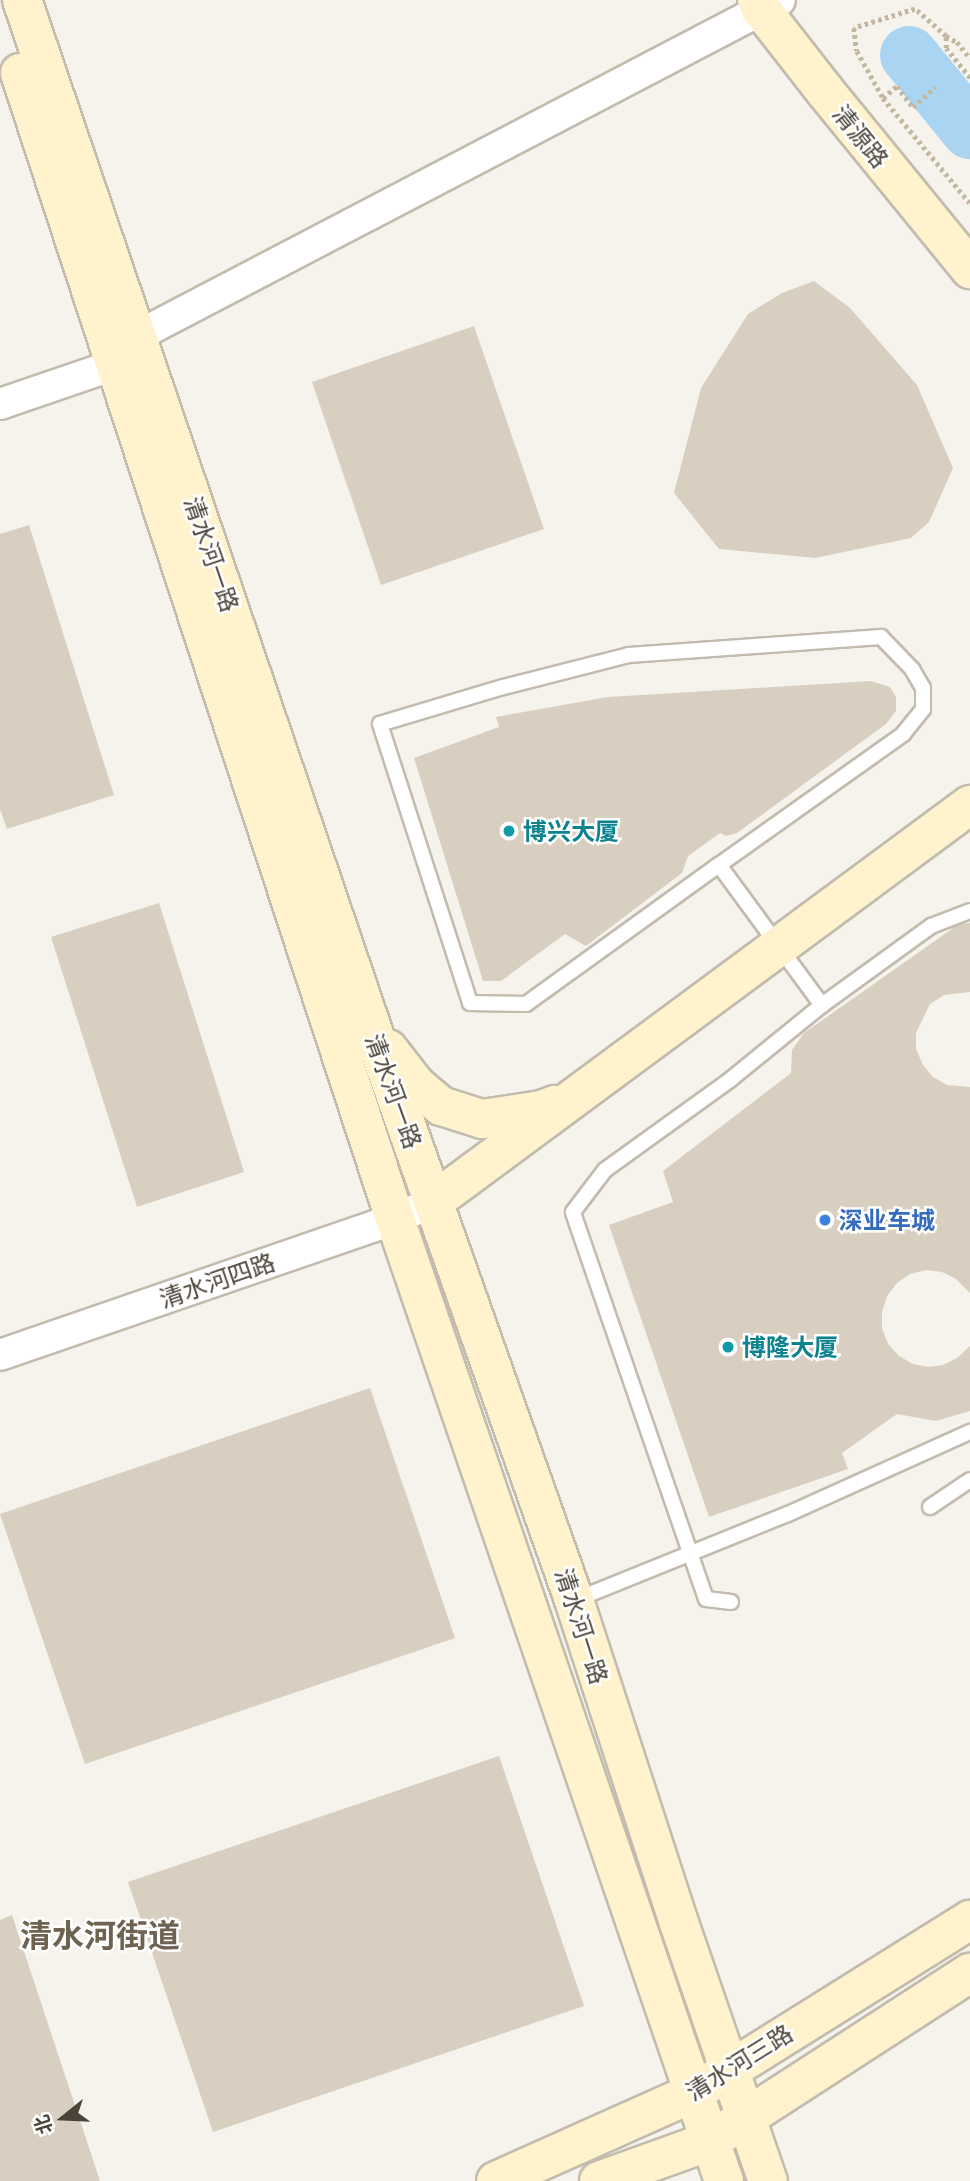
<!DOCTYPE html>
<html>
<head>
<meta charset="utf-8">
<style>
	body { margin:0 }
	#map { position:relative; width:970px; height:2181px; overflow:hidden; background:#f6f3ec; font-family:"Exo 2","Noto Sans SC",sans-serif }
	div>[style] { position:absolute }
	.river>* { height:58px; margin:-29px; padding:0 29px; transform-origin:29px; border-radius:29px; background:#a9d4f2 }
	.building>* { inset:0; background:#d8cfc1 }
	.path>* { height:4.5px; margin-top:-2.25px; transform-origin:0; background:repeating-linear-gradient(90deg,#c4b79f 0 3.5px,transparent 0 7px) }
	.roads { filter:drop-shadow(2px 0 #c2bbae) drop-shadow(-2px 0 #c2bbae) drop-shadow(0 2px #c2bbae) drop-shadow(0 -2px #c2bbae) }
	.lane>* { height:14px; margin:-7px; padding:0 7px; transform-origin:7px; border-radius:7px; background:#fff }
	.street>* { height:30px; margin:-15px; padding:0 15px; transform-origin:15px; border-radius:15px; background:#fff }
	.secondary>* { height:38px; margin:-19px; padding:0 19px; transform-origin:19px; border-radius:19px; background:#fff3cd }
	.dots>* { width:19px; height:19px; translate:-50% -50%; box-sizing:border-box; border:4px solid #fff; border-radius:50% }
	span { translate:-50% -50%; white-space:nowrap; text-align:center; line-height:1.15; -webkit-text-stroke:5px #fff; paint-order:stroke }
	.street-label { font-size:24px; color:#4b4439 }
	.culture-label { font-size:24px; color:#0d838f; font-weight:700 }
	.left { translate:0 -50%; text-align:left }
	.shop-label { font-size:24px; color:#366cbe; font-weight:700 }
	.district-label { font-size:32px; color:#6e6250; font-weight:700 }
	.north { position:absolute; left:28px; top:2083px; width:70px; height:70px; -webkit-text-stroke:5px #fff; paint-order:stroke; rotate:252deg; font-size:19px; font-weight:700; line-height:28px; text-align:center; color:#4b4439 }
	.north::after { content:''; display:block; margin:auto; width:24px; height:32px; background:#4b4439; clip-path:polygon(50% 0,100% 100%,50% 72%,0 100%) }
</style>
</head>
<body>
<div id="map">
	<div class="river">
		<i style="left:909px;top:55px;width:97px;rotate:50.9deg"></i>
	</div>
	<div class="building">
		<i style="clip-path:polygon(814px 281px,850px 308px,917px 385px,953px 468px,929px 522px,911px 538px,815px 558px,719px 549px,674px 493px,701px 388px,748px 314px,782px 293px)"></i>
		<i style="clip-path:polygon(474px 326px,544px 529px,381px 585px,312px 382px)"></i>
		<i style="clip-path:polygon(29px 525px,114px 795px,7px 829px,0 809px,0 534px)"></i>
		<i style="clip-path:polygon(871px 681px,890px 687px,896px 697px,896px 711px,886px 724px,737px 833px,726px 836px,720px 833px,688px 856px,682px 873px,586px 946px,565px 934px,501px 981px,483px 981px,414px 758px,499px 727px,496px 717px,608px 697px)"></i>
		<i style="clip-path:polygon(159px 903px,244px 1172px,137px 1207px,51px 937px)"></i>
		<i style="clip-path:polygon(970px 923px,970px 992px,944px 995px,930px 1004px,916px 1033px,916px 1049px,923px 1065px,933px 1077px,947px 1085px,970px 1087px,970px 1293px,956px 1279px,942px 1272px,926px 1270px,910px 1274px,897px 1283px,887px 1296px,882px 1312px,882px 1328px,888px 1344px,899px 1356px,913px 1364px,928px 1367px,943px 1365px,957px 1358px,970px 1346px,970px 1411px,936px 1421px,897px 1414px,842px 1453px,848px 1469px,709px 1517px,609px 1225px,673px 1202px,663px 1171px,791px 1073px,792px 1050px,804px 1033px,959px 924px)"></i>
		<i style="clip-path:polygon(370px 1388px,455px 1638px,85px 1764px,0 1514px)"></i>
		<i style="clip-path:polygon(499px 1756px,584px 2006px,213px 2132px,128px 1882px)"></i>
		<i style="clip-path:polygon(12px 1915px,100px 2181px,0 2181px,0 1920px)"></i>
	</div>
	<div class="path">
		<i style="left:946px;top:36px;width:13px;rotate:29deg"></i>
		<i style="left:957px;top:42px;width:21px;rotate:51deg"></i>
		<i style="left:970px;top:78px;width:38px;rotate:-129deg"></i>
		<i style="left:946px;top:48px;width:12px;rotate:-90deg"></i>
		<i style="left:946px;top:36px;width:41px;rotate:-138.9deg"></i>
		<i style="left:915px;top:9px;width:64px;rotate:162.7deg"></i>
		<i style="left:854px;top:28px;width:23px;rotate:83deg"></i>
		<i style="left:857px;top:51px;width:54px;rotate:61deg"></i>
		<i style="left:883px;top:98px;width:136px;rotate:50.4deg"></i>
		<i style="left:883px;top:98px;width:18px;rotate:-41deg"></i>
		<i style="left:897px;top:86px;width:26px;rotate:53deg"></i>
		<i style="left:913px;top:107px;width:30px;rotate:-42deg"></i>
	</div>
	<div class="roads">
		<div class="lane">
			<i style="left:719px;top:865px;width:226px;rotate:-35.4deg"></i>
			<i style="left:903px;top:734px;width:32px;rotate:-51deg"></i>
			<i style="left:923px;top:709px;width:21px;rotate:-90deg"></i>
			<i style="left:923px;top:688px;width:22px;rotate:-120deg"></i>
			<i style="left:912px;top:669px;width:45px;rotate:-134.1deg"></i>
			<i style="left:881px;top:637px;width:253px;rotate:175.9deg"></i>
			<i style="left:629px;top:655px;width:130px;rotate:165.7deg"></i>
			<i style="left:503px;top:687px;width:128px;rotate:163.3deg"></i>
			<i style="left:380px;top:724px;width:293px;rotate:72.1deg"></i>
			<i style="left:470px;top:1003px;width:56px;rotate:1deg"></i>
			<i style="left:526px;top:1004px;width:238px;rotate:-35.8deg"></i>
			<i style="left:719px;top:865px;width:174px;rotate:53.7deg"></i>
			<i style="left:930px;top:1507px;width:48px;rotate:-34deg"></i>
			<i style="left:575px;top:1600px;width:230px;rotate:-22deg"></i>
			<i style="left:788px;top:1514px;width:200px;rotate:-24.3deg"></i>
			<i style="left:731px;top:1602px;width:25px;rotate:-173deg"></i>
			<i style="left:706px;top:1599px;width:409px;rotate:-109deg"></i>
			<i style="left:573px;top:1212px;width:53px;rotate:-52.7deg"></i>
			<i style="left:605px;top:1170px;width:155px;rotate:-35.8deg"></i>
			<i style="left:731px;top:1079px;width:117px;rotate:-39.1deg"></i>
			<i style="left:822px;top:1005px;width:135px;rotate:-35.9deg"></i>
			<i style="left:931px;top:926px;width:42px;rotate:-21deg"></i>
		</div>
		<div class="street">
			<i style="left:0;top:404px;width:124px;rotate:-18.9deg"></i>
			<i style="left:117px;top:364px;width:36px;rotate:-53deg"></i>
			<i style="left:139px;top:335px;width:723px;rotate:-27.59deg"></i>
			<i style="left:0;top:1355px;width:418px;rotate:-19deg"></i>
			<i style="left:395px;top:1219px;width:42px;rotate:-24.1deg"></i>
		</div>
		<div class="secondary">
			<i style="left:22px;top:0;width:1077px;rotate:71.21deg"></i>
			<i style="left:369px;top:1020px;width:615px;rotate:70.53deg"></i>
			<i style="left:574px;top:1600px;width:340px;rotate:72deg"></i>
			<i style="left:679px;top:1923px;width:273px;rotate:71deg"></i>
			<i style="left:757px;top:0;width:10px;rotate:66deg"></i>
			<i style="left:761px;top:9px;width:104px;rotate:52deg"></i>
			<i style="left:825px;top:91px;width:230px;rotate:50.8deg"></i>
			<i style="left:20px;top:73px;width:1206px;rotate:71.88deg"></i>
			<i style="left:395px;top:1219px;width:1017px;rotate:71.12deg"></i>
			<i style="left:388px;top:1049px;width:46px;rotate:52.1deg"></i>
			<i style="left:416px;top:1085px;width:33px;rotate:40deg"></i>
			<i style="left:441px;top:1106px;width:43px;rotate:17.6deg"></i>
			<i style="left:482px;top:1119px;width:60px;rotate:-8.7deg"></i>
			<i style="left:541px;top:1110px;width:15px;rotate:-20deg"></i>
			<i style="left:433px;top:1202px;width:668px;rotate:-36.48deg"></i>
			<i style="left:496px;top:2181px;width:216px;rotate:-24.1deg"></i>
			<i style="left:693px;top:2093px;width:327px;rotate:-32deg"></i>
			<i style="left:599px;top:2181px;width:118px;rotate:-19.8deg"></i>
			<i style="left:710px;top:2141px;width:310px;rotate:-32.9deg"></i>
		</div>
	</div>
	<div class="dots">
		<i style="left:509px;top:831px;background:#0f9aa8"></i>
		<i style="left:825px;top:1220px;background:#3f7fe0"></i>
		<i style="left:728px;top:1347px;background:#0f9aa8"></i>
	</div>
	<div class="street-label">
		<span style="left:861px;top:136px;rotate:51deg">清源路</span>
		<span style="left:212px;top:554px;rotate:71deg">清水河一路</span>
		<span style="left:394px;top:1091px;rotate:70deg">清水河一路</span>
		<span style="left:217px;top:1280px;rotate:-19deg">清水河四路</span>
		<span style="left:582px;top:1626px;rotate:72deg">清水河一路</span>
		<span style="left:739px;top:2062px;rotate:-32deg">清水河三路</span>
	</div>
	<div class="culture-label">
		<span class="left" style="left:523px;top:831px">博兴大厦</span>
		<span class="left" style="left:742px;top:1347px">博隆大厦</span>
	</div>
	<div class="shop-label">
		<span class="left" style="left:839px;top:1220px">深业车城</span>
	</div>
	<div class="district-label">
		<span style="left:100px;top:1934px">清水河街道</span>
	</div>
	<div class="north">北</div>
</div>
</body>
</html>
